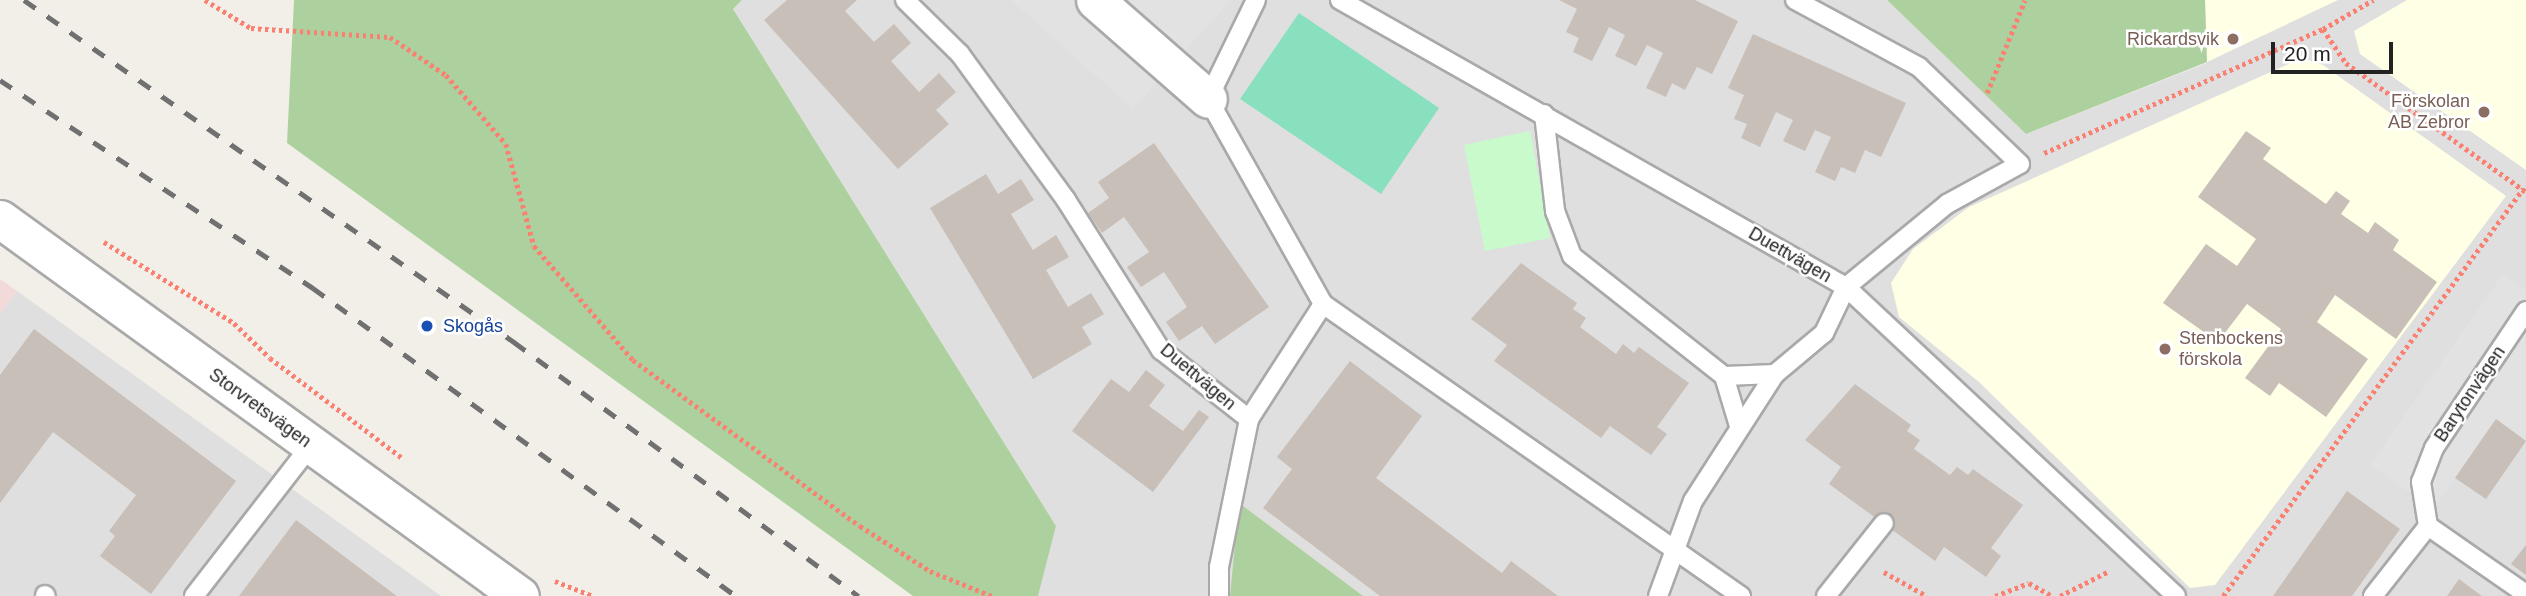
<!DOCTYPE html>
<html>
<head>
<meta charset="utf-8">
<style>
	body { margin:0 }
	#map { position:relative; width:2526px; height:596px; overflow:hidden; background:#f2efe9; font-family:Arial,sans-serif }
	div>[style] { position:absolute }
	.residential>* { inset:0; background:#e0dfdf }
	.commercial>* { inset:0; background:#f2dad9 }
	.education>* { inset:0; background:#ffffe5 }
	.forest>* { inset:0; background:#add19e }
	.park>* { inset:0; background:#c8facc }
	.pitch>* { inset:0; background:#88e0be }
	.parking>* { inset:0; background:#e2e2e2 }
	.building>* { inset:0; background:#c7bfb8 }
	.path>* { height:4.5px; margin-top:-2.25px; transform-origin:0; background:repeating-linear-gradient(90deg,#fa8072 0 3.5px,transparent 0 7px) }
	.roads { filter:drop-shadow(2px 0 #a9a9a9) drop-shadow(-2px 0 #a9a9a9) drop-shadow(0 2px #a9a9a9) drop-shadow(0 -2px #a9a9a9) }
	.service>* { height:18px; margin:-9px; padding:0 9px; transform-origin:9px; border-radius:9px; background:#fff }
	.minor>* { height:37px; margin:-18.5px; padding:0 18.5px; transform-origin:18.5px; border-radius:18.5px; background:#fff }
	.rail>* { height:5px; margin-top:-2.5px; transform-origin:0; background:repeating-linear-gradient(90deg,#707070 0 14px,transparent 0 28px) }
	.dots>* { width:19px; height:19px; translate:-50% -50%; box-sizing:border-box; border:4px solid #fff; border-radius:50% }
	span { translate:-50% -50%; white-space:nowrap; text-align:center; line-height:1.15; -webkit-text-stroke:5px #fff; paint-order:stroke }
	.education-label { font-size:18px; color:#785e54 }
	.right { translate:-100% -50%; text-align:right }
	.left { translate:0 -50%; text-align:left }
	.street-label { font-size:18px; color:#222 }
	.transit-label { font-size:18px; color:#164399 }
	.scale { position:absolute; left:2271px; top:42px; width:122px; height:32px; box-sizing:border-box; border:4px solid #222; border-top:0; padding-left:9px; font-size:21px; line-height:24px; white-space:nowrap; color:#222; -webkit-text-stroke:5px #fff; paint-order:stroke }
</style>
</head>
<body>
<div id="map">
	<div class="residential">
		<i style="clip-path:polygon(742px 0,1887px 0,2026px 134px,2207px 63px,2205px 0,2526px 0,2526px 596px,1038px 596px,1056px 526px,733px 9px)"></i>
		<i style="clip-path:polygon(17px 291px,441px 596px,0 596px,0 314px)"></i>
	</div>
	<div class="commercial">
		<i style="clip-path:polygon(0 279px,17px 291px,0 314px)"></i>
	</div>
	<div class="education">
		<i style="clip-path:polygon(2205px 0,2338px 0,2207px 62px)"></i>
		<i style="clip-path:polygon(2407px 0,2526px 0,2526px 170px,2360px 54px,2354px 31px)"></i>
		<i style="clip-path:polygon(2302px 58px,2323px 65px,2506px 196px,2215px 585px,2190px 588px,1979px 382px,1899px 317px,1891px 283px,1913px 249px,1969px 207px)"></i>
	</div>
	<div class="forest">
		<i style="clip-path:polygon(294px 0,742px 0,733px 9px,1056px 526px,1038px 596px,913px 596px,287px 143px)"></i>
		<i style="clip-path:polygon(1887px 0,2205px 0,2207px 62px,2026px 134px)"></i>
		<i style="clip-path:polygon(1239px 503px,1363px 596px,1230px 596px)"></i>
	</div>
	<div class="park">
		<i style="clip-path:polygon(1530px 131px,1550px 238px,1485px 251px,1464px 145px)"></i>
	</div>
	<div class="pitch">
		<i style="clip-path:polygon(1299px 13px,1439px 108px,1381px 194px,1240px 99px)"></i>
	</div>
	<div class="parking">
		<i style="clip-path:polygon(1011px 0,1231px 0,1133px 109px)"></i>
		<i style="clip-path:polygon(2503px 274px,2526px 290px,2526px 440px,2495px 419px,2434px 509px,2370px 465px)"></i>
	</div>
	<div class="building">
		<i style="clip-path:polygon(787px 0,857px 0,845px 11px,874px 42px,894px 24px,911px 43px,891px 61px,919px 92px,939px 73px,956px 92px,936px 110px,949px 124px,898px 169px,764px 20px)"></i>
		<i style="clip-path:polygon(1559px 0,1695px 0,1738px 21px,1712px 74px,1697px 67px,1685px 90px,1672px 83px,1666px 97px,1646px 88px,1663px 53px,1647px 45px,1636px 66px,1626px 61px,1615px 56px,1625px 35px,1609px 27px,1592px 61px,1573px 52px,1579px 38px,1566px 32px,1577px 9px)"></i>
		<i style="clip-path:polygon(1753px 34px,1906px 103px,1881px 157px,1865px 150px,1855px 173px,1841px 167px,1835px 181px,1815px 172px,1831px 137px,1815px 130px,1805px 151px,1783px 141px,1793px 120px,1776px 112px,1760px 147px,1741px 138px,1747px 124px,1734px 119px,1744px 95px,1728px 88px)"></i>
		<i style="clip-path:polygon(2246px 131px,2271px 148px,2263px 159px,2326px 204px,2336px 191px,2350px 201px,2341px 214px,2368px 233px,2375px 222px,2399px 240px,2393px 250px,2437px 282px,2396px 339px,2335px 295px,2317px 322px,2368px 359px,2326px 417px,2279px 383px,2270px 396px,2245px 378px,2281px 329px,2247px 304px,2218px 342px,2163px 303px,2206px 244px,2237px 266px,2256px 239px,2198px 197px)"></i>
		<i style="clip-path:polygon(1154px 143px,1269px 307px,1215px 344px,1202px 326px,1179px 341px,1166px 322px,1187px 307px,1164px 272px,1141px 287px,1127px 267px,1149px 252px,1124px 217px,1102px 233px,1088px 213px,1109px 198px,1098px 182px)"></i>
		<i style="clip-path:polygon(986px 174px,998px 194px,1021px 179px,1034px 200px,1011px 214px,1033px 250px,1056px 235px,1069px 257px,1046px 270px,1068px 307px,1091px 293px,1104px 314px,1082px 327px,1092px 344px,1033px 379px,930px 208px)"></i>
		<i style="clip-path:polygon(1521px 263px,1577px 303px,1573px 309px,1586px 318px,1580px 327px,1616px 354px,1623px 344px,1634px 353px,1639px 347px,1689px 383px,1657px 427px,1667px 434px,1651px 455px,1610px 426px,1601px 438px,1494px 361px,1507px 345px,1471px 319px)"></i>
		<i style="clip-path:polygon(34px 329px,236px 481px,151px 594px,100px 556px,115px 536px,109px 531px,136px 495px,53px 432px,0 503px,0 375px)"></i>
		<i style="clip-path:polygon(1350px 361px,1422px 416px,1376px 478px,1502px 573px,1511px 561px,1558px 596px,1380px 596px,1263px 508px,1292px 469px,1277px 457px)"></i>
		<i style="clip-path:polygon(1146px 370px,1165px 385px,1149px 406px,1183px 431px,1199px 410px,1209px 417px,1153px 492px,1072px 431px,1111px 379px,1129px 392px)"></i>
		<i style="clip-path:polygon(1855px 384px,1911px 425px,1907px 431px,1920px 440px,1914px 449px,1950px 475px,1957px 467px,1968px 475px,1973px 469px,2023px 505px,1991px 548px,2001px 556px,1986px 577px,1944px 547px,1935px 561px,1829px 484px,1841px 467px,1805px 440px)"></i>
		<i style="clip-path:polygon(2496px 419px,2526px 441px,2486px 499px,2455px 478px)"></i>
		<i style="clip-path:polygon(2347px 491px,2400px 529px,2352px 596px,2273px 596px)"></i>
		<i style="clip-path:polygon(296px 520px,394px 594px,397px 596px,239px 596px)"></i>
		<i style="clip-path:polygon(2526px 545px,2526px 575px,2511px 564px)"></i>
		<i style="clip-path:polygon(2459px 579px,2471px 588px,2482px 596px,2447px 596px)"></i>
	</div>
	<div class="path">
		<i style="left:205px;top:0;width:54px;rotate:31.3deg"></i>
		<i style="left:251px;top:28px;width:139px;rotate:3.7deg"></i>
		<i style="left:390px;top:37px;width:68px;rotate:34.2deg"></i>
		<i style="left:446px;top:75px;width:91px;rotate:49deg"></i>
		<i style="left:506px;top:144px;width:106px;rotate:74.6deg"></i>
		<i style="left:534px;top:246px;width:151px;rotate:49deg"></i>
		<i style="left:633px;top:360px;width:281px;rotate:36.2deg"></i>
		<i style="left:860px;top:526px;width:83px;rotate:32.7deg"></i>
		<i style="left:930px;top:571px;width:67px;rotate:22deg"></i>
		<i style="left:2323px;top:29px;width:41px;rotate:55.9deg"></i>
		<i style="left:2346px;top:63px;width:221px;rotate:35.6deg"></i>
		<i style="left:1987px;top:93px;width:100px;rotate:-67.8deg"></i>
		<i style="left:2044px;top:153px;width:305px;rotate:-24deg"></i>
		<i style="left:2323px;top:29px;width:58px;rotate:-30.1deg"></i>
		<i style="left:104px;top:242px;width:153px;rotate:31.9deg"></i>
		<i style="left:234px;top:323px;width:50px;rotate:44.2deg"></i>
		<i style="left:270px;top:358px;width:166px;rotate:37.1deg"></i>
		<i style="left:1884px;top:572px;width:49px;rotate:29.2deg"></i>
		<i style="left:555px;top:581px;width:41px;rotate:21.5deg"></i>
		<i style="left:1995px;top:596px;width:36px;rotate:-21deg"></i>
		<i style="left:2029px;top:583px;width:26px;rotate:29deg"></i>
		<i style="left:2060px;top:596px;width:55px;rotate:-27deg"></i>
		<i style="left:2223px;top:596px;width:506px;rotate:-53.61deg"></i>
	</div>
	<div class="roads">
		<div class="service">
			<i style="left:905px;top:0;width:77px;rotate:44.5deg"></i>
			<i style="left:960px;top:54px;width:180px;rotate:54deg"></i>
			<i style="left:1066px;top:200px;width:178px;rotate:57.7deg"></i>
			<i style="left:1161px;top:350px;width:112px;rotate:38.1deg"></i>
			<i style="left:1256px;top:0;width:110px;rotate:115.9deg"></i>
			<i style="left:1208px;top:99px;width:235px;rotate:60.7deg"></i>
			<i style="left:1323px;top:304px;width:510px;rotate:34.94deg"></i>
			<i style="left:1340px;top:0;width:582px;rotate:29.56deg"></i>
			<i style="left:1846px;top:287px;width:452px;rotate:43.1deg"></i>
			<i style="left:1544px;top:114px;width:98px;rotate:83.5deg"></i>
			<i style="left:1555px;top:211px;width:48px;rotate:69.3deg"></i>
			<i style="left:1572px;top:256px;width:194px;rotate:38.3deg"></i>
			<i style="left:1739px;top:426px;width:52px;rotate:-106.7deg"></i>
			<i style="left:1724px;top:376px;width:51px;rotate:-2.2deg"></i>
			<i style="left:2428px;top:526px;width:45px;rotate:-99deg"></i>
			<i style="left:2421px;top:482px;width:36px;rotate:-69deg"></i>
			<i style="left:2434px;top:448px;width:165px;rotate:-56.1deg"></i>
			<i style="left:45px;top:595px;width:1px;rotate:45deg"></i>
			<i style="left:194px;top:596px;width:191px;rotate:-52.2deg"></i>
			<i style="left:1219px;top:596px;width:29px;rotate:-90deg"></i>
			<i style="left:1219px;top:567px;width:151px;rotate:-78.5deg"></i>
			<i style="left:1249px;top:419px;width:137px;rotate:-57.2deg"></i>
			<i style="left:1658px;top:596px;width:101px;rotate:-69.8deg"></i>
			<i style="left:1693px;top:501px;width:151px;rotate:-57.2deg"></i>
			<i style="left:1775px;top:374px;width:64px;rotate:-39.9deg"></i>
			<i style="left:1824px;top:333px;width:51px;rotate:-64.4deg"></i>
			<i style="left:1846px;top:287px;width:131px;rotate:-39.4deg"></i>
			<i style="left:1947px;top:204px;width:83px;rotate:-28.7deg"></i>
			<i style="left:2020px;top:164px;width:140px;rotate:-136.2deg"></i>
			<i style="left:1919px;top:67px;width:141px;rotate:-151.6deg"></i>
			<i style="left:1826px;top:596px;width:93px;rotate:-51.5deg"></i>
			<i style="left:2373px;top:596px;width:89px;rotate:-51.8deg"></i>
			<i style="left:2428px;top:526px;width:119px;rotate:34.8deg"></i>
		</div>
		<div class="minor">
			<i style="left:1095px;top:0;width:150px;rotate:41.2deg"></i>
			<i style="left:0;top:219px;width:642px;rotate:35.94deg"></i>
		</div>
	</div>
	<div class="rail">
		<i style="left:24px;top:0;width:598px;rotate:34.91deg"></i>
		<i style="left:514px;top:342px;width:428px;rotate:36.4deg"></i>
		<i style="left:0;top:80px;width:376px;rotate:33.6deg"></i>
		<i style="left:313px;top:288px;width:523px;rotate:36.06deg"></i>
	</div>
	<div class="dots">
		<i style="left:2233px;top:39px;background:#8d6e63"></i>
		<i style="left:2484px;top:112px;background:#8d6e63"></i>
		<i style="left:427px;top:326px;background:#1a4fb4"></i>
		<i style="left:2165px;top:349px;background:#8d6e63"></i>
	</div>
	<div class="education-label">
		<span class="right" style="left:2219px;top:39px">Rickardsvik</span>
		<span class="right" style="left:2470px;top:112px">Förskolan<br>AB Zebror</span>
		<span class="left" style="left:2179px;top:349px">Stenbockens<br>förskola</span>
	</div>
	<div class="street-label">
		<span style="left:1790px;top:255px;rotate:30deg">Duettvägen</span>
		<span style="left:1198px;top:377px;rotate:40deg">Duettvägen</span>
		<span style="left:2470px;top:394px;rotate:-56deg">Barytonvägen</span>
		<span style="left:260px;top:408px;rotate:36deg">Storvretsvägen</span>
	</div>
	<div class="transit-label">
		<span class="left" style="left:443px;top:326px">Skogås</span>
	</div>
	<div class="scale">20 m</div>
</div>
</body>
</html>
